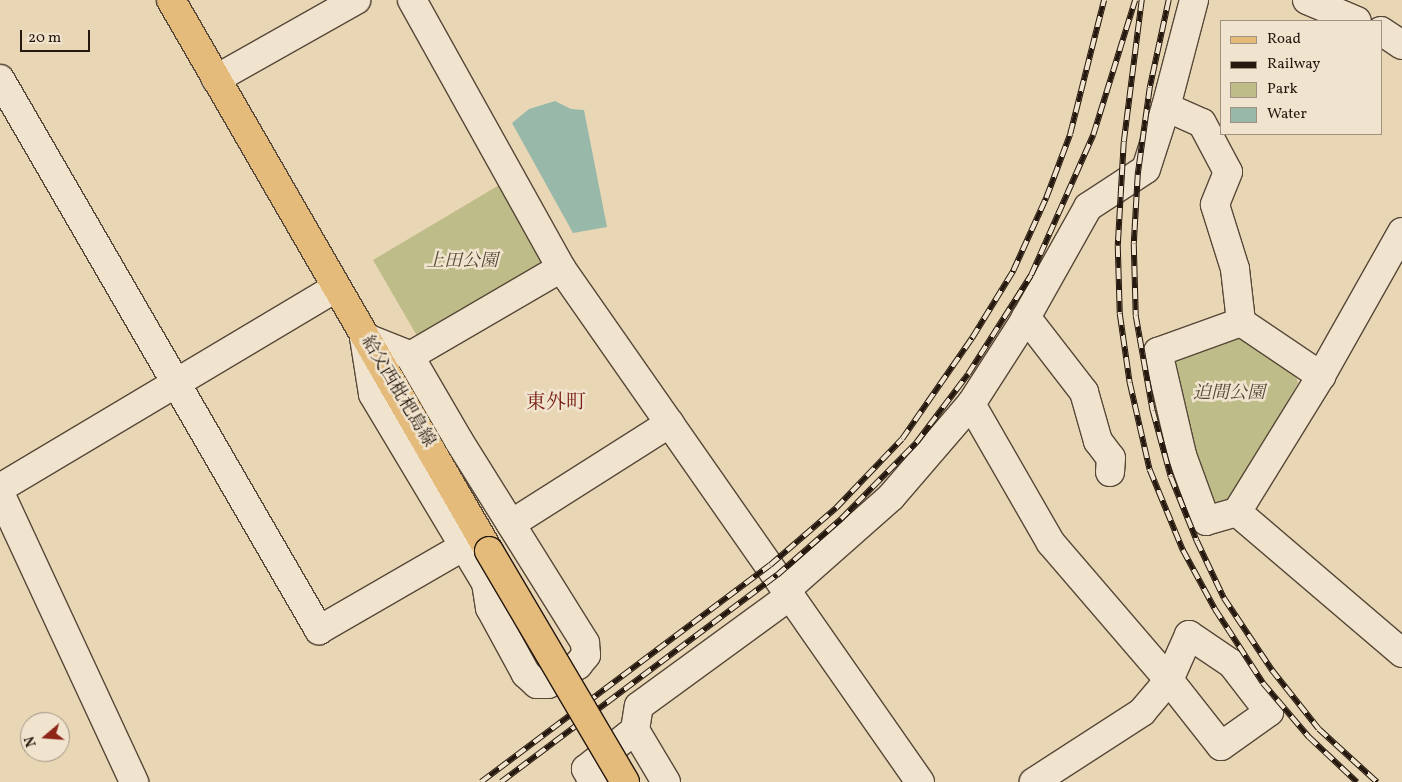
<!DOCTYPE html>
<html>
<head>
<meta charset="utf-8">
<style>
	body { margin:0 }
	#map { position:relative; width:1402px; height:782px; overflow:hidden; background:#e9d6b5; font-family:Vollkorn,"Noto Serif JP",serif }
	div>[style] { position:absolute }
	.green>* { inset:0; background:#bebc88 }
	.water>* { inset:0; background:#98b9aa }
	.roads { filter:drop-shadow(1px 0 #564838) drop-shadow(-1px 0 #564838) drop-shadow(0 1px #564838) drop-shadow(0 -1px #564838) }
	.minor>* { height:28px; margin:-14px; padding:0 14px; transform-origin:14px; border-radius:14px; background:#f1e4cf }
	.major>* { height:28px; margin:-14px; padding:0 14px; transform-origin:14px; border-radius:14px; background:#e4bb7a }
	.rail>* { height:5.5px; margin-top:-2.75px; transform-origin:0; background:repeating-linear-gradient(90deg,#f1e4cf 0 11px,#25180e 0 22px); box-sizing:border-box; border-block:1px solid #25180e }
	.bridges { filter:drop-shadow(1px 0 #25180e) drop-shadow(-1px 0 #25180e) drop-shadow(0 1px #25180e) drop-shadow(0 -1px #25180e) }
	.major-bridge>* { height:28px; margin:-14px; padding:0 14px; transform-origin:14px; border-radius:14px; background:#e4bb7a }
	span { translate:-50% -50%; white-space:nowrap; text-align:center; line-height:1.15; -webkit-text-stroke:5px #f1e4cf; paint-order:stroke }
	.park-label { font-size:18px; color:#534933; font-style:italic }
	.street-label { font-size:18px; color:#25180e }
	.quarter-label { font-size:20px; color:#7a1f14 }
	.legend { position:absolute; left:1220px; top:20px; width:162px; height:115px; box-sizing:border-box; background:#f1e4cf; border:1px solid #9f9282; margin:0; padding:6px 9px; list-style:none; font-size:15px; color:#25180e }
	.legend li { display:flex; align-items:center; gap:10px; height:25px }
	.legend b { width:25px; border:1px solid #9f9282 }
	.north { position:absolute; left:20px; top:712px; width:50px; height:50px; box-sizing:border-box; background:#f1e4cf; border:1px solid #9f9282; border-radius:50%; rotate:252deg; font-size:14px; font-weight:700; line-height:20px; text-align:center; color:#25180e }
	.north::after { content:''; display:block; margin:auto; width:18px; height:22px; background:#8f2418; clip-path:polygon(50% 0,100% 100%,50% 72%,0 100%) }
	.scale { position:absolute; left:20px; top:30px; width:70px; height:22px; box-sizing:border-box; border:2px solid #25180e; border-top:0; padding-left:6px; font-size:15px; line-height:18px; white-space:nowrap; color:#25180e; -webkit-text-stroke:4px #f1e4cf; paint-order:stroke }
</style>
</head>
<body>
<div id="map">
	<div class="green">
		<i style="clip-path:polygon(501px 184px,544px 259px,543px 269px,420px 341px,373px 260px)"></i>
		<i style="clip-path:polygon(1237px 336px,1294px 370px,1298px 383px,1229px 502px,1217px 512px,1207px 505px,1172px 354px)"></i>
	</div>
	<div class="water">
		<i style="clip-path:polygon(555px 101px,571px 109px,584px 110px,607px 227px,573px 233px,512px 123px,529px 109px)"></i>
	</div>
	<div class="roads">
		<div class="minor">
			<i style="left:412px;top:0;width:307px;rotate:60.9deg"></i>
			<i style="left:561px;top:268px;width:627px;rotate:55.07deg"></i>
			<i style="left:1194px;top:0;width:111px;rotate:104.7deg"></i>
			<i style="left:1166px;top:107px;width:39px;rotate:24deg"></i>
			<i style="left:1202px;top:123px;width:55px;rotate:62deg"></i>
			<i style="left:1228px;top:172px;width:35px;rotate:112deg"></i>
			<i style="left:1215px;top:205px;width:67px;rotate:72.6deg"></i>
			<i style="left:1235px;top:269px;width:53px;rotate:83.5deg"></i>
			<i style="left:1241px;top:322px;width:97px;rotate:34deg"></i>
			<i style="left:1307px;top:0;width:54px;rotate:22.8deg"></i>
			<i style="left:1381px;top:31px;width:25px;rotate:34deg"></i>
			<i style="left:0;top:79px;width:637px;rotate:59.93deg"></i>
			<i style="left:319px;top:630px;width:166px;rotate:-30deg"></i>
			<i style="left:216px;top:79px;width:161px;rotate:-29.4deg"></i>
			<i style="left:1402px;top:232px;width:165px;rotate:119.4deg"></i>
			<i style="left:1321px;top:376px;width:160px;rotate:121.7deg"></i>
			<i style="left:1237px;top:512px;width:217px;rotate:40.5deg"></i>
			<i style="left:1026px;top:317px;width:95px;rotate:52.3deg"></i>
			<i style="left:1084px;top:392px;width:51px;rotate:74.1deg"></i>
			<i style="left:1098px;top:441px;width:21px;rotate:53deg"></i>
			<i style="left:1111px;top:458px;width:14px;rotate:94deg"></i>
			<i style="left:364px;top:337px;width:48px;rotate:21.8deg"></i>
			<i style="left:409px;top:355px;width:99px;rotate:59.8deg"></i>
			<i style="left:459px;top:441px;width:238px;rotate:58deg"></i>
			<i style="left:585px;top:643px;width:12px;rotate:85deg"></i>
			<i style="left:586px;top:655px;width:13px;rotate:129deg"></i>
			<i style="left:578px;top:665px;width:36px;rotate:148deg"></i>
			<i style="left:548px;top:684px;width:11px;rotate:180deg"></i>
			<i style="left:537px;top:684px;width:15px;rotate:-138deg"></i>
			<i style="left:526px;top:674px;width:75px;rotate:-118.6deg"></i>
			<i style="left:490px;top:608px;width:25px;rotate:-99deg"></i>
			<i style="left:486px;top:583px;width:220px;rotate:-120.9deg"></i>
			<i style="left:373px;top:394px;width:58px;rotate:-99deg"></i>
			<i style="left:410px;top:356px;width:175px;rotate:-30.2deg"></i>
			<i style="left:971px;top:404px;width:160px;rotate:60.1deg"></i>
			<i style="left:1051px;top:543px;width:181px;rotate:49.3deg"></i>
			<i style="left:1169px;top:680px;width:84px;rotate:51.8deg"></i>
			<i style="left:1221px;top:746px;width:59px;rotate:-35.3deg"></i>
			<i style="left:1269px;top:712px;width:61px;rotate:-127.6deg"></i>
			<i style="left:1232px;top:664px;width:52px;rotate:-146deg"></i>
			<i style="left:1189px;top:635px;width:49px;rotate:114deg"></i>
			<i style="left:1169px;top:680px;width:42px;rotate:130.2deg"></i>
			<i style="left:1142px;top:712px;width:129px;rotate:147.1deg"></i>
			<i style="left:0;top:488px;width:391px;rotate:-30.8deg"></i>
			<i style="left:0;top:493px;width:319px;rotate:65.1deg"></i>
			<i style="left:1237px;top:512px;width:32px;rotate:164deg"></i>
			<i style="left:1206px;top:521px;width:70px;rotate:-110deg"></i>
			<i style="left:1182px;top:455px;width:106px;rotate:-103.1deg"></i>
			<i style="left:1158px;top:352px;width:88px;rotate:-19.9deg"></i>
			<i style="left:511px;top:524px;width:188px;rotate:-32.4deg"></i>
			<i style="left:787px;top:589px;width:139px;rotate:-41.5deg"></i>
			<i style="left:891px;top:497px;width:123px;rotate:-49.3deg"></i>
			<i style="left:971px;top:404px;width:96px;rotate:-57.3deg"></i>
			<i style="left:1023px;top:323px;width:133px;rotate:-60.7deg"></i>
			<i style="left:1088px;top:207px;width:69px;rotate:-33.2deg"></i>
			<i style="left:1146px;top:169px;width:65px;rotate:-72.1deg"></i>
			<i style="left:593px;top:782px;width:15px;rotate:-118deg"></i>
			<i style="left:586px;top:769px;width:63px;rotate:-38.5deg"></i>
			<i style="left:666px;top:782px;width:61px;rotate:-120.8deg"></i>
			<i style="left:635px;top:730px;width:24px;rotate:-81deg"></i>
			<i style="left:639px;top:706px;width:188px;rotate:-36.1deg"></i>
		</div>
		<div class="major">
			<i style="left:171px;top:0;width:636px;rotate:60.01deg"></i>
		</div>
	</div>
	<div class="rail">
		<i style="left:1142px;top:0;width:143px;rotate:97.2deg"></i>
		<i style="left:1124px;top:142px;width:104px;rotate:93.3deg"></i>
		<i style="left:1118px;top:246px;width:68px;rotate:88.3deg"></i>
		<i style="left:1120px;top:314px;width:70px;rotate:81.8deg"></i>
		<i style="left:1130px;top:383px;width:89px;rotate:77.1deg"></i>
		<i style="left:1150px;top:470px;width:87px;rotate:67.6deg"></i>
		<i style="left:1183px;top:550px;width:67px;rotate:61.5deg"></i>
		<i style="left:1215px;top:609px;width:88px;rotate:57deg"></i>
		<i style="left:1263px;top:683px;width:71px;rotate:49.6deg"></i>
		<i style="left:1309px;top:737px;width:66px;rotate:43.2deg"></i>
		<i style="left:1169px;top:0;width:90px;rotate:102.2deg"></i>
		<i style="left:1150px;top:88px;width:88px;rotate:97.9deg"></i>
		<i style="left:1138px;top:175px;width:69px;rotate:93.3deg"></i>
		<i style="left:1134px;top:244px;width:72px;rotate:88.4deg"></i>
		<i style="left:1136px;top:316px;width:97px;rotate:79.9deg"></i>
		<i style="left:1153px;top:411px;width:68px;rotate:74.7deg"></i>
		<i style="left:1171px;top:477px;width:69px;rotate:67.9deg"></i>
		<i style="left:1197px;top:541px;width:63px;rotate:64.7deg"></i>
		<i style="left:1224px;top:598px;width:87px;rotate:56.3deg"></i>
		<i style="left:1272px;top:670px;width:75px;rotate:51.5deg"></i>
		<i style="left:1319px;top:729px;width:79px;rotate:42.4deg"></i>
		<i style="left:481px;top:782px;width:361px;rotate:-36.9deg"></i>
		<i style="left:770px;top:565px;width:87px;rotate:-40.8deg"></i>
		<i style="left:836px;top:508px;width:95px;rotate:-46.3deg"></i>
		<i style="left:902px;top:439px;width:123px;rotate:-55.3deg"></i>
		<i style="left:972px;top:338px;width:79px;rotate:-58.5deg"></i>
		<i style="left:1013px;top:271px;width:80px;rotate:-65.7deg"></i>
		<i style="left:1046px;top:198px;width:68px;rotate:-69.4deg"></i>
		<i style="left:1070px;top:134px;width:138px;rotate:-75.8deg"></i>
		<i style="left:501px;top:782px;width:345px;rotate:-36.9deg"></i>
		<i style="left:777px;top:575px;width:85px;rotate:-41.2deg"></i>
		<i style="left:841px;top:519px;width:107px;rotate:-45.4deg"></i>
		<i style="left:916px;top:443px;width:86px;rotate:-53deg"></i>
		<i style="left:968px;top:374px;width:117px;rotate:-57.5deg"></i>
		<i style="left:1031px;top:275px;width:153px;rotate:-66.1deg"></i>
		<i style="left:1093px;top:135px;width:141px;rotate:-72.7deg"></i>
	</div>
	<div class="bridges">
		<div class="major-bridge">
			<i style="left:489px;top:551px;width:268px;rotate:59.5deg"></i>
		</div>
	</div>
	<div class="park-label">
		<span style="left:462px;top:262px">上田公園</span>
		<span style="left:1229px;top:394px">迫間公園</span>
	</div>
	<div class="street-label">
		<span style="left:397px;top:392px;rotate:59deg">給父西枇杷島線</span>
	</div>
	<div class="quarter-label">
		<span style="left:556px;top:403px">東外町</span>
	</div>
	<ul class="legend">
	<li><b style="height:6px;background:#e4bb7a"></b>Road</li>
	<li><b style="height:6px;background:#25180e"></b>Railway</li>
	<li><b style="height:14px;background:#bebc88"></b>Park</li>
	<li><b style="height:14px;background:#98b9aa"></b>Water</li>
	</ul>
	<div class="north">N</div>
	<div class="scale">20 m</div>
</div>
</body>
</html>
